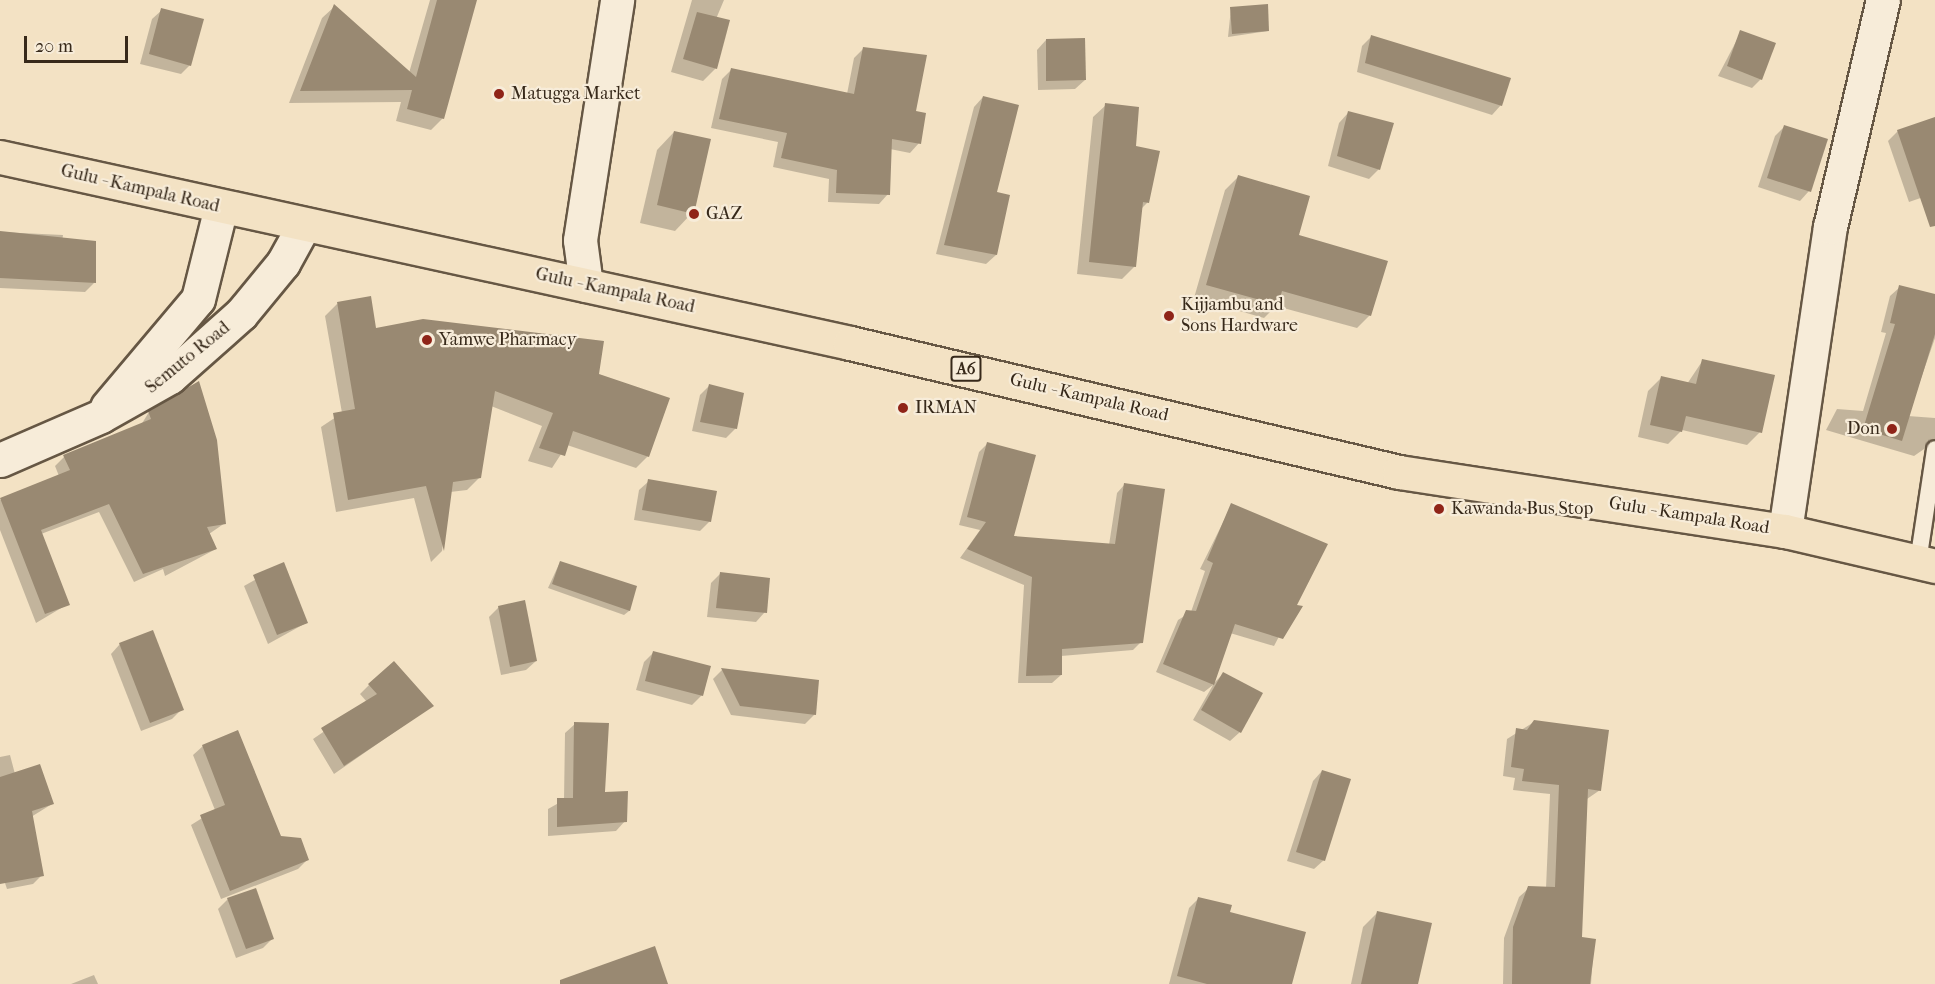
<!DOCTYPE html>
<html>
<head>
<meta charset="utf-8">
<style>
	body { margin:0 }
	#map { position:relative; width:1935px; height:984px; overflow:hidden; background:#f3e2c4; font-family:"IM FELL French Canon",serif }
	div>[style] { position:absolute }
	.shadow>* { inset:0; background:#0003 }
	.building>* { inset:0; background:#998972 }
	.roads { filter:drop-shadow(2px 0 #665744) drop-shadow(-2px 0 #665744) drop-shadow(0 2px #665744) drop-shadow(0 -2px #665744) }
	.lane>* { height:16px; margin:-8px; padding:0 8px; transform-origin:8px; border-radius:8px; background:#f7ecd9 }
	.street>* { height:33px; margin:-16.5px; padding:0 16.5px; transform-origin:16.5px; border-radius:16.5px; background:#f7ecd9 }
	.secondary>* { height:33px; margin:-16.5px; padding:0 16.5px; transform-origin:16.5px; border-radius:16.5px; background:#f7ecd9 }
	.primary>* { height:33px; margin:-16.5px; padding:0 16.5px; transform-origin:16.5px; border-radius:16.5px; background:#f3e2c4 }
	.dots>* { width:16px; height:16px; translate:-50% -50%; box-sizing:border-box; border:3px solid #f7ecd9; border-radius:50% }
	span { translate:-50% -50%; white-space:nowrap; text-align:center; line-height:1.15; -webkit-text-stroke:4.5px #f7ecd9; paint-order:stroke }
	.shield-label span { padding:2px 4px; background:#f7ecd9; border:2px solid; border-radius:4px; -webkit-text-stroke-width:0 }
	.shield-label { font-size:16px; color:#37291a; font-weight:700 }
	.poi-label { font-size:18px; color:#37291a }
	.left { translate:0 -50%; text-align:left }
	.right { translate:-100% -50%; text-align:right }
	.street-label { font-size:18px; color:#37291a }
	.scale { position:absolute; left:24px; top:36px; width:104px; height:27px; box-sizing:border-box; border:3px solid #37291a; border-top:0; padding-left:8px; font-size:18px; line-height:21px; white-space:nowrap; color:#37291a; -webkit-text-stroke:4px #f7ecd9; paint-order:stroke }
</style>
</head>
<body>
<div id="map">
	<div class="shadow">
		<i style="clip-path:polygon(430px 0,475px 0,443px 118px,431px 130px,396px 121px,401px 102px,289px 103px,322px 18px,334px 7px,409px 73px)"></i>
		<i style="clip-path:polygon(692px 0,724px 0,716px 19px,716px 68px,703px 81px,671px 72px)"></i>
		<i style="clip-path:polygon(1231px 8px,1268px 31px,1228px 37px)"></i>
		<i style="clip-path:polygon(162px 10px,190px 65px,181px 74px,140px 64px,152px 19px)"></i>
		<i style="clip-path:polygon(1741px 32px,1761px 79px,1752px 88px,1718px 76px)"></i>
		<i style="clip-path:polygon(1371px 37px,1501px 105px,1492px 115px,1357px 72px,1362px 46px)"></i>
		<i style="clip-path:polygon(1046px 40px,1085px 80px,1075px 89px,1038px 90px,1037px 50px)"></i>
		<i style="clip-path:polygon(863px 49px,915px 112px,919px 143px,910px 153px,890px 149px,888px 194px,879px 204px,828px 202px,829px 179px,773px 167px,778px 142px,711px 128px,722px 79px,731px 70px,847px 94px,854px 58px)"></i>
		<i style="clip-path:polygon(983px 97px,995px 193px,996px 255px,986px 264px,936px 254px,974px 107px)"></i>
		<i style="clip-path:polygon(1106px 105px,1134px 147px,1147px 203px,1141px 209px,1135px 266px,1122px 279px,1077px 274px,1093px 117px)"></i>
		<i style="clip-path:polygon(1348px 113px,1379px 169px,1369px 179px,1328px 166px,1339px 123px)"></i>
		<i style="clip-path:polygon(1935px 119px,1935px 193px,1909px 202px,1888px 141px,1898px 131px)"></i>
		<i style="clip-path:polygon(1785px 126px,1809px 191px,1800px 201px,1758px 187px,1775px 136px)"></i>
		<i style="clip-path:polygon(674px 132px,692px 213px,675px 231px,640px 223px,657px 150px)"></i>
		<i style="clip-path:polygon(1238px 177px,1370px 315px,1357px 328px,1276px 306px,1264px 318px,1194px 298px,1225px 190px)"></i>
		<i style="clip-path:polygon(0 232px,63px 235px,62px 242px,94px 283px,85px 292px,0 288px)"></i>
		<i style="clip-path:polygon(1900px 287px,1935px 296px,1935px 338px,1908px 416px,1935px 418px,1935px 455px,1927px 447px,1914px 456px,1826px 430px,1837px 409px,1863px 411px,1886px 333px,1881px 332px,1890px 296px)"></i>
		<i style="clip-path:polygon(337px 304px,375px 329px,597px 375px,648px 456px,636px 468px,567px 445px,552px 468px,528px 461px,542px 426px,491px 406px,480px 477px,467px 490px,450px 492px,442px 551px,431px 562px,414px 498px,336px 512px,321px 427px,342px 413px,325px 316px)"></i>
		<i style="clip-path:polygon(1703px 360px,1760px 432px,1747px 445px,1682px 430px,1668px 444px,1638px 437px,1648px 391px,1661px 378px,1687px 384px)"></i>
		<i style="clip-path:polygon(709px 386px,736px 428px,726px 438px,692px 431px,700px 395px)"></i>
		<i style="clip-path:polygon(149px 412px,225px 523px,209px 534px,216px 549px,165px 576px,163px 569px,134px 582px,99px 512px,41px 534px,68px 604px,36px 623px,0 530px,0 500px,59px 476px,55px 466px,64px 457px,141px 425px)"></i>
		<i style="clip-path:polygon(988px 443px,1012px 538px,1109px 545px,1117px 493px,1125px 484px,1141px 642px,1133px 650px,1061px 656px,1061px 675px,1052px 683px,1018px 683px,1024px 585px,960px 558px,980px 530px,959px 525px,979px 452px)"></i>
		<i style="clip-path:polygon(649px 481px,710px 521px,700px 531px,634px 520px,639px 490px)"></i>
		<i style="clip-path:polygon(1232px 504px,1295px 606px,1274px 646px,1230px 633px,1212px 685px,1223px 674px,1240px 732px,1230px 741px,1193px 720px,1213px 685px,1204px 692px,1156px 672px,1178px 620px,1191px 612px,1205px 571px,1200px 569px)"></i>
		<i style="clip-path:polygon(560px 562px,636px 587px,629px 611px,624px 615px,548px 588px)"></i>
		<i style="clip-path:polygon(283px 564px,306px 623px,268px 644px,244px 586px)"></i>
		<i style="clip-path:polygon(720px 574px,765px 612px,756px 622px,707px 617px,711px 583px)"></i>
		<i style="clip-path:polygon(499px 607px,536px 661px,526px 670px,501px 675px,489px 617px)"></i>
		<i style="clip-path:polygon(120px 644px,182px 709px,172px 719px,141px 731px,111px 654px)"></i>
		<i style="clip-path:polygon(654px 652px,702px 695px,692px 705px,636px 690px,644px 662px)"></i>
		<i style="clip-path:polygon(722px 670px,818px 681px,815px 714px,805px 724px,731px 715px,713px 679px)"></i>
		<i style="clip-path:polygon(369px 685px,432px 706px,334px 774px,313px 739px,367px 702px,360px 694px)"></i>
		<i style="clip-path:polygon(1534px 722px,1600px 790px,1587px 799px,1581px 938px,1594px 940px,1591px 984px,1503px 984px,1504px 938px,1519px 897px,1529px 888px,1546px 888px,1550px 794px,1513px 790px,1515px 778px,1503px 776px,1507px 739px)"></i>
		<i style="clip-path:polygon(575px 724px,604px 794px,625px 821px,616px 831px,548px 836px,548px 809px,564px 800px,565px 733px)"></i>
		<i style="clip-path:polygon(203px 746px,280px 838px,308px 859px,298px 869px,221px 899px,191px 825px,215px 810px,193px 755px)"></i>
		<i style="clip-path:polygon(10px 755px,15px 774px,52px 804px,31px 817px,42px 875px,33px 884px,7px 889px,0 868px,0 757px)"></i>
		<i style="clip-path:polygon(1322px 771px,1324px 860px,1314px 869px,1287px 861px,1313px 781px)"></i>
		<i style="clip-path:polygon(229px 898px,272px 939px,263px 948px,236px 958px,218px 909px)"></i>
		<i style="clip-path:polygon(1199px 898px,1228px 913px,1290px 984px,1169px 984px,1189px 908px)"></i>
		<i style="clip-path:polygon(1377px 913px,1417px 984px,1351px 984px,1363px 927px)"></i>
		<i style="clip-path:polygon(94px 975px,98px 984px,71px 984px)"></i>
	</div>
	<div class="building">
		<i style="clip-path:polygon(437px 0,477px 0,444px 119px,407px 109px,412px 90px,300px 91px,334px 4px,416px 77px)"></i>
		<i style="clip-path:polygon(1268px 4px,1269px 31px,1232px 34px,1230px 7px)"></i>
		<i style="clip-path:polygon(161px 8px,204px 19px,191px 66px,149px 54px)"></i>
		<i style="clip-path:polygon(697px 12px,730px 20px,717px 69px,683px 59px)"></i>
		<i style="clip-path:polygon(1740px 30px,1776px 43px,1762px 80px,1727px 66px)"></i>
		<i style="clip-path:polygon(1371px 35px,1511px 78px,1502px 106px,1365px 63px)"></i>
		<i style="clip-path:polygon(1085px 38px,1086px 80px,1046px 81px,1046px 39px)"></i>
		<i style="clip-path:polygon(863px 47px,927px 55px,916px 111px,926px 113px,921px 144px,892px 139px,890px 195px,836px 193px,837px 170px,781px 158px,787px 133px,719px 119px,731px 68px,854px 94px)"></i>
		<i style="clip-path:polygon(983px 96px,1019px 105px,997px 192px,1010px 195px,997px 255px,944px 245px)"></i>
		<i style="clip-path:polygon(1105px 103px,1139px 107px,1136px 146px,1160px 151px,1149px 203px,1143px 202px,1136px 267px,1089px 262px)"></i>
		<i style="clip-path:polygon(1348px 111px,1394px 123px,1380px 170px,1337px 156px)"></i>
		<i style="clip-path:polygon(1935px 117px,1935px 226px,1930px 227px,1897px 130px)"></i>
		<i style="clip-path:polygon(1784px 125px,1828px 139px,1811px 192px,1767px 178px)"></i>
		<i style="clip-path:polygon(674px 131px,711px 139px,694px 214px,657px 205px)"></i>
		<i style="clip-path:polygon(1238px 175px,1310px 196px,1299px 235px,1388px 261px,1371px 316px,1282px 291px,1278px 305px,1206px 285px)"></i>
		<i style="clip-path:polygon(0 231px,96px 241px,96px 283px,0 278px)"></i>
		<i style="clip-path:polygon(1899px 285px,1935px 294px,1935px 334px,1902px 441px,1863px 429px,1895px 324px,1890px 323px)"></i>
		<i style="clip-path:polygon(371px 296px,376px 328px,423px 319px,604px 341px,599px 374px,670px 398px,649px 457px,573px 431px,565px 456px,539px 448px,553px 413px,495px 391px,481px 478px,453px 482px,444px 551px,426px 486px,348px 500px,333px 413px,355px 409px,337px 302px)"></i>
		<i style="clip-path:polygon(1702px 359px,1775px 375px,1762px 433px,1686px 416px,1682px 432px,1650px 425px,1661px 376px,1696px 384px)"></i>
		<i style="clip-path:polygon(199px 381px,217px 440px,226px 524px,207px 527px,217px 549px,143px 574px,109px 504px,41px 530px,70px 605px,45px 614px,0 498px,70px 470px,63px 455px,151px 419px,148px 411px)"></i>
		<i style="clip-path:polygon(709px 384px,744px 393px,737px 429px,700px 422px)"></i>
		<i style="clip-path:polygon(987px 442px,1036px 455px,1014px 536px,1115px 544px,1124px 483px,1165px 489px,1143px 643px,1062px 649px,1062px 675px,1026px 676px,1032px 577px,967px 549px,986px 522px,967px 517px)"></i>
		<i style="clip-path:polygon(648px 479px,717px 491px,711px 522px,642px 510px)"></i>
		<i style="clip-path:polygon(1231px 503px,1328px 544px,1297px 605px,1303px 606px,1283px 639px,1235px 624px,1214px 685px,1163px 664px,1186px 610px,1196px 611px,1213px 563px,1207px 560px)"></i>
		<i style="clip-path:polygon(560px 561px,637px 586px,630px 611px,552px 584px)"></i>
		<i style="clip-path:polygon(284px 562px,308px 623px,277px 635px,253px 575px)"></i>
		<i style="clip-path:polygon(720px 572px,770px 578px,767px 613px,716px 608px)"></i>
		<i style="clip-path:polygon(525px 600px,537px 661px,510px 667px,498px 606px)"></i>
		<i style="clip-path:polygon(153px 630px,184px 710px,150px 723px,119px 643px)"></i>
		<i style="clip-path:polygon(653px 651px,711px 666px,703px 696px,645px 681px)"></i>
		<i style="clip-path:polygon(394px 661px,434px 706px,344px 766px,321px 728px,377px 694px,368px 684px)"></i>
		<i style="clip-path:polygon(721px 668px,819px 680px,816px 715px,740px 706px)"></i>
		<i style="clip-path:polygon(1223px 672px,1263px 693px,1241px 733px,1201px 710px)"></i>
		<i style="clip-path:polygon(1534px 720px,1609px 730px,1601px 791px,1588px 789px,1582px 937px,1596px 939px,1590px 984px,1512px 984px,1513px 927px,1528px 886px,1555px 887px,1559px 785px,1522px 781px,1524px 769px,1511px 767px,1516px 728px,1527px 730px)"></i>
		<i style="clip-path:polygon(574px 722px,609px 723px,605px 792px,628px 791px,627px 822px,557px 827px,557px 798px,573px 798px)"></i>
		<i style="clip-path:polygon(238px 730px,281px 836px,301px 838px,309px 860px,230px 891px,200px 815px,225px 805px,202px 745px)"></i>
		<i style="clip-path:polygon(40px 764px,54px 804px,32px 811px,44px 876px,0 884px,0 777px)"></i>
		<i style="clip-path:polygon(1322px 770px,1351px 779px,1325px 861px,1296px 852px)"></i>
		<i style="clip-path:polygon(256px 888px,274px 939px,246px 949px,227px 898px)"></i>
		<i style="clip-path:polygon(1198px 897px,1232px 905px,1230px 912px,1306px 932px,1292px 984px,1207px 984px,1177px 976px)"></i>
		<i style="clip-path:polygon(1377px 911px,1432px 923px,1418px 984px,1361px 984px)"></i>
		<i style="clip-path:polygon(655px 946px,668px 984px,560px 984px,560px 980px)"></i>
	</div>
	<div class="roads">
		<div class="lane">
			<i style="left:1918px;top:562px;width:114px;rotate:-81.4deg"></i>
		</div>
		<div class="street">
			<i style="left:586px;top:285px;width:45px;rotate:-97.6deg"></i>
			<i style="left:580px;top:240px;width:243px;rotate:-81.2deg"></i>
			<i style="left:1785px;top:531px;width:307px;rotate:-81.6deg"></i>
			<i style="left:1830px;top:227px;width:233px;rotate:-76.9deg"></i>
		</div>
		<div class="secondary">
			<i style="left:107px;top:407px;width:141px;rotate:-49.9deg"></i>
			<i style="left:198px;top:299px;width:95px;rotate:-76deg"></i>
			<i style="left:0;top:460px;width:110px;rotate:-23.5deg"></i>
			<i style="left:101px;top:416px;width:79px;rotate:-29.5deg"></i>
			<i style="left:170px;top:377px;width:95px;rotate:-41.6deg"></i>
			<i style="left:241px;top:314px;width:66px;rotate:-50.5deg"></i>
			<i style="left:283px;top:263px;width:43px;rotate:-61.1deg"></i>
		</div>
		<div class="primary">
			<i style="left:0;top:157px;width:870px;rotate:12.34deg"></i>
			<i style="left:850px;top:343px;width:564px;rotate:13.22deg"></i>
			<i style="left:1399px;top:472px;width:390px;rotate:8.7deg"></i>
			<i style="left:1785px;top:531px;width:154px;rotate:13.1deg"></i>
		</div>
	</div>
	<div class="dots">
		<i style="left:499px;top:94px;background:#8f2418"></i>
		<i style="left:694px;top:214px;background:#8f2418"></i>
		<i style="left:1169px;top:316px;background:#8f2418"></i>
		<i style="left:427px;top:340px;background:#8f2418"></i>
		<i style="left:903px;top:408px;background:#8f2418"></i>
		<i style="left:1892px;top:429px;background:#8f2418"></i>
		<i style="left:1439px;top:509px;background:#8f2418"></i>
	</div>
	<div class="shield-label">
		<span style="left:966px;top:369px">A6</span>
	</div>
	<div class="poi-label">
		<span class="left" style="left:511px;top:94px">Matugga Market</span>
		<span class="left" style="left:706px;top:214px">GAZ</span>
		<span class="left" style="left:1181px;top:316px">Kijjambu and<br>Sons Hardware</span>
		<span class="left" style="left:439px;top:340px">Yamwe Pharmacy</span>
		<span class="left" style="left:915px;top:408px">IRMAN</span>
		<span class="right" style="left:1880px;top:429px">Don</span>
		<span class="left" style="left:1451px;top:509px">Kawanda Bus Stop</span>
	</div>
	<div class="street-label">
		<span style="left:140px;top:189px;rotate:13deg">Gulu - Kampala Road</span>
		<span style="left:615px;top:291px;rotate:12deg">Gulu - Kampala Road</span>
		<span style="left:188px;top:358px;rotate:-39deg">Semuto Road</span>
		<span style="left:1089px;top:398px;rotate:13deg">Gulu - Kampala Road</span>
		<span style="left:1689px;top:516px;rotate:9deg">Gulu - Kampala Road</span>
	</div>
	<div class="scale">20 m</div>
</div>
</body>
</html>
